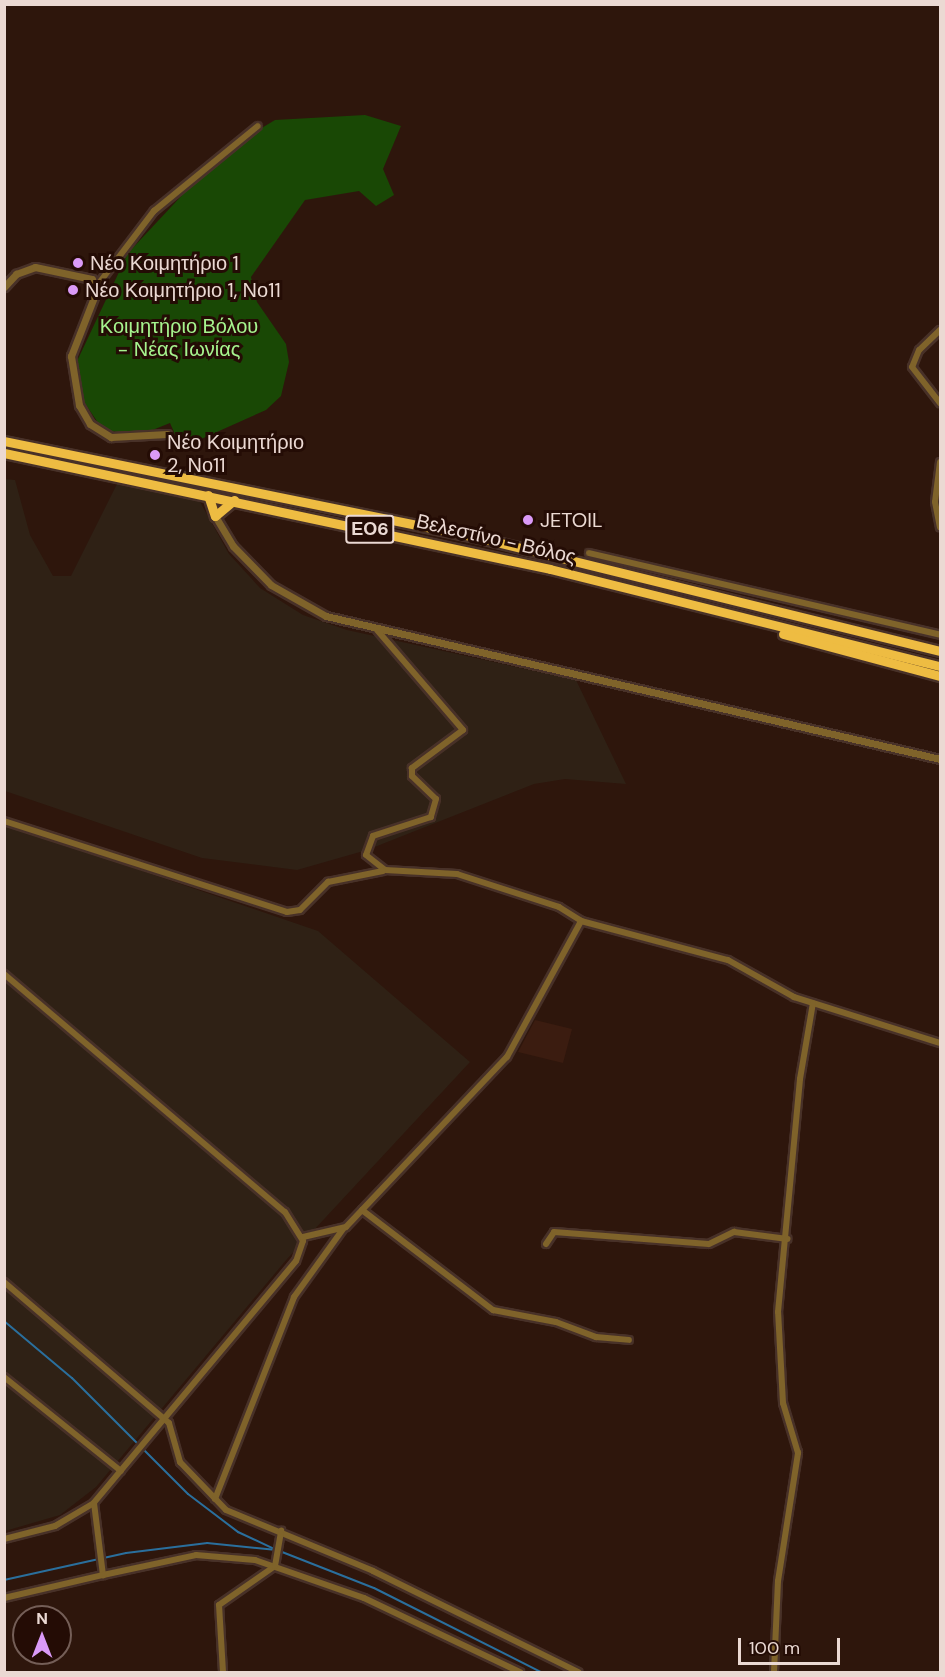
<!DOCTYPE html>
<html>
<head>
<meta charset="utf-8">
<style>
	body { margin:0 }
	#map { position:relative; width:945px; height:1677px; overflow:hidden; background:#2e160c; font-family:"DM Sans",sans-serif }
	div>[style] { position:absolute }
	.built>* { inset:0; background:#3b1c10 }
	.industrial>* { inset:0; background:#2f2115 }
	.green>* { inset:0; background:#194805 }
	.stream>* { height:2px; margin:-1px; padding:0 1px; transform-origin:1px; border-radius:1px; background:#2a6f9d }
	.roads { filter:drop-shadow(2px 0 #483128) drop-shadow(-2px 0 #483128) drop-shadow(0 2px #483128) drop-shadow(0 -2px #483128) }
	.minor>* { height:6px; margin:-3px; padding:0 3px; transform-origin:3px; border-radius:3px; background:#7f632a }
	.tertiary>* { height:7px; margin:-3.5px; padding:0 3.5px; transform-origin:3.5px; border-radius:3.5px; background:#7f632a }
	.trunk>* { height:9px; margin:-4.5px; padding:0 4.5px; transform-origin:4.5px; border-radius:4.5px; background:#eebc42 }
	.dots>* { width:16px; height:16px; translate:-50% -50%; box-sizing:border-box; border:3px solid #240c05; border-radius:50% }
	span { translate:-50% -50%; white-space:nowrap; text-align:center; line-height:1.15; -webkit-text-stroke:6px #240c05; paint-order:stroke }
	.shield-label span { padding:2px 4px; background:#240c05; border:2px solid; border-radius:4px; -webkit-text-stroke-width:0 }
	.shield-label { font-size:18px; color:#ebd9d3; font-weight:700 }
	.poi-label { font-size:20px; color:#ebd9d3 }
	.left { translate:0 -50%; text-align:left }
	.park-label { font-size:20px; color:#a6f48e }
	.street-label { font-size:20px; color:#ebd9d3 }
	.frame { position:absolute; inset:0; border:6px solid #ebd9d3; pointer-events:none }
	.north { position:absolute; left:12px; top:1605px; width:60px; height:60px; box-sizing:border-box; background:#240c05; border:2px solid #745e57; border-radius:50%; rotate:0deg; font-size:16px; font-weight:700; line-height:24px; text-align:center; color:#ebd9d3 }
	.north::after { content:''; display:block; margin:auto; width:21px; height:27px; background:#da9af7; clip-path:polygon(50% 0,100% 100%,50% 72%,0 100%) }
	.scale { position:absolute; left:738px; top:1638px; width:102px; height:27px; box-sizing:border-box; border:3px solid #ebd9d3; border-top:0; padding-left:8px; font-size:18px; line-height:21px; white-space:nowrap; color:#ebd9d3; -webkit-text-stroke:4px #240c05; paint-order:stroke }
</style>
</head>
<body>
<div id="map">
	<div class="built">
		<i style="clip-path:polygon(535px 1020px,572px 1029px,563px 1063px,518px 1052px)"></i>
	</div>
	<div class="industrial">
		<i style="clip-path:polygon(4px 479px,15px 480px,30px 535px,53px 576px,71px 576px,118px 482px,199px 500px,229px 554px,260px 588px,303px 615px,347px 630px,576px 680px,626px 784px,565px 779px,534px 784px,367px 850px,297px 870px,202px 858px,5px 791px)"></i>
		<i style="clip-path:polygon(5px 824px,318px 931px,470px 1062px,287px 1259px,96px 1487px,60px 1515px,5px 1531px)"></i>
	</div>
	<div class="green">
		<i style="clip-path:polygon(365px 115px,401px 126px,383px 169px,394px 195px,376px 206px,359px 191px,305px 200px,251px 277px,257px 302px,286px 344px,289px 362px,281px 396px,266px 410px,181px 448px,170px 423px,140px 435px,103px 430px,77px 392px,78px 359px,128px 253px,200px 176px,260px 129px,275px 120px)"></i>
	</div>
	<div class="stream">
		<i style="left:4px;top:1321px;width:89px;rotate:40deg"></i>
		<i style="left:72px;top:1378px;width:164px;rotate:45deg"></i>
		<i style="left:188px;top:1494px;width:63px;rotate:37.2deg"></i>
		<i style="left:238px;top:1532px;width:38px;rotate:25deg"></i>
		<i style="left:4px;top:1580px;width:125px;rotate:-12.5deg"></i>
		<i style="left:126px;top:1553px;width:82px;rotate:-7deg"></i>
		<i style="left:207px;top:1543px;width:70px;rotate:5.7deg"></i>
		<i style="left:277px;top:1550px;width:104px;rotate:21.4deg"></i>
		<i style="left:374px;top:1588px;width:187px;rotate:26.7deg"></i>
	</div>
	<div class="roads">
		<div class="minor">
			<i style="left:96px;top:287px;width:96px;rotate:-52.7deg"></i>
			<i style="left:154px;top:211px;width:134px;rotate:-39.3deg"></i>
			<i style="left:940px;top:330px;width:29px;rotate:136deg"></i>
			<i style="left:919px;top:350px;width:18px;rotate:112deg"></i>
			<i style="left:912px;top:367px;width:46px;rotate:52.1deg"></i>
			<i style="left:940px;top:462px;width:40px;rotate:97.1deg"></i>
			<i style="left:935px;top:502px;width:26px;rotate:79deg"></i>
			<i style="left:589px;top:553px;width:360px;rotate:13.1deg"></i>
			<i style="left:377px;top:630px;width:132px;rotate:49.3deg"></i>
			<i style="left:463px;top:730px;width:64px;rotate:143.3deg"></i>
			<i style="left:412px;top:768px;width:8px;rotate:90deg"></i>
			<i style="left:412px;top:776px;width:33px;rotate:44deg"></i>
			<i style="left:436px;top:799px;width:19px;rotate:106deg"></i>
			<i style="left:431px;top:817px;width:61px;rotate:161.9deg"></i>
			<i style="left:373px;top:836px;width:20px;rotate:110deg"></i>
			<i style="left:366px;top:855px;width:24px;rotate:38deg"></i>
			<i style="left:385px;top:870px;width:72px;rotate:3.2deg"></i>
			<i style="left:457px;top:874px;width:107px;rotate:17.9deg"></i>
			<i style="left:559px;top:907px;width:26px;rotate:32deg"></i>
			<i style="left:4px;top:821px;width:297px;rotate:17.8deg"></i>
			<i style="left:287px;top:912px;width:13px;rotate:-9deg"></i>
			<i style="left:300px;top:910px;width:40px;rotate:-45deg"></i>
			<i style="left:328px;top:882px;width:56px;rotate:-11.3deg"></i>
			<i style="left:4px;top:974px;width:368px;rotate:40.3deg"></i>
			<i style="left:285px;top:1212px;width:34px;rotate:58deg"></i>
			<i style="left:303px;top:1241px;width:21px;rotate:109deg"></i>
			<i style="left:296px;top:1261px;width:315px;rotate:129.9deg"></i>
			<i style="left:94px;top:1503px;width:45px;rotate:149.5deg"></i>
			<i style="left:55px;top:1526px;width:53px;rotate:165.7deg"></i>
			<i style="left:362px;top:1210px;width:165px;rotate:37.4deg"></i>
			<i style="left:493px;top:1310px;width:64px;rotate:10.8deg"></i>
			<i style="left:556px;top:1322px;width:43px;rotate:20.6deg"></i>
			<i style="left:596px;top:1337px;width:33px;rotate:5deg"></i>
			<i style="left:303px;top:1237px;width:44px;rotate:-13.1deg"></i>
			<i style="left:346px;top:1227px;width:234px;rotate:-46.6deg"></i>
			<i style="left:507px;top:1057px;width:155px;rotate:-61.4deg"></i>
			<i style="left:581px;top:921px;width:152px;rotate:14.9deg"></i>
			<i style="left:728px;top:960px;width:76px;rotate:29.3deg"></i>
			<i style="left:794px;top:997px;width:153px;rotate:17.5deg"></i>
			<i style="left:546px;top:1244px;width:14px;rotate:-56deg"></i>
			<i style="left:554px;top:1232px;width:155px;rotate:4.4deg"></i>
			<i style="left:709px;top:1244px;width:28px;rotate:-26deg"></i>
			<i style="left:734px;top:1232px;width:54px;rotate:7.4deg"></i>
			<i style="left:4px;top:1282px;width:217px;rotate:40.5deg"></i>
			<i style="left:169px;top:1423px;width:41px;rotate:74.2deg"></i>
			<i style="left:180px;top:1462px;width:66px;rotate:46.2deg"></i>
			<i style="left:226px;top:1510px;width:159px;rotate:22.5deg"></i>
			<i style="left:373px;top:1571px;width:229px;rotate:26.2deg"></i>
			<i style="left:4px;top:1377px;width:150px;rotate:38.8deg"></i>
			<i style="left:215px;top:1499px;width:217px;rotate:-68.6deg"></i>
			<i style="left:294px;top:1297px;width:84px;rotate:-54.2deg"></i>
			<i style="left:94px;top:1503px;width:73px;rotate:82.9deg"></i>
			<i style="left:103px;top:1575px;width:95px;rotate:-12.1deg"></i>
			<i style="left:196px;top:1555px;width:59px;rotate:4.8deg"></i>
			<i style="left:255px;top:1560px;width:115px;rotate:19.2deg"></i>
			<i style="left:364px;top:1598px;width:173px;rotate:25.4deg"></i>
			<i style="left:4px;top:1598px;width:102px;rotate:-13.1deg"></i>
			<i style="left:223px;top:1672px;width:67px;rotate:-93.4deg"></i>
			<i style="left:219px;top:1605px;width:68px;rotate:-34.9deg"></i>
			<i style="left:275px;top:1566px;width:36px;rotate:-80deg"></i>
			<i style="left:774px;top:1672px;width:91px;rotate:-87.5deg"></i>
			<i style="left:778px;top:1581px;width:130px;rotate:-81.1deg"></i>
			<i style="left:798px;top:1453px;width:52px;rotate:-106.7deg"></i>
			<i style="left:783px;top:1403px;width:91px;rotate:-93.1deg"></i>
			<i style="left:778px;top:1312px;width:234px;rotate:-84.6deg"></i>
			<i style="left:800px;top:1079px;width:77px;rotate:-80.3deg"></i>
		</div>
		<div class="tertiary">
			<i style="left:4px;top:287px;width:18px;rotate:-47deg"></i>
			<i style="left:16px;top:274px;width:20px;rotate:-20deg"></i>
			<i style="left:35px;top:267px;width:58px;rotate:11.9deg"></i>
			<i style="left:92px;top:279px;width:14px;rotate:73deg"></i>
			<i style="left:96px;top:292px;width:69px;rotate:111.3deg"></i>
			<i style="left:71px;top:356px;width:50px;rotate:80.7deg"></i>
			<i style="left:79px;top:405px;width:22px;rotate:60deg"></i>
			<i style="left:90px;top:424px;width:25px;rotate:32deg"></i>
			<i style="left:111px;top:437px;width:56px;rotate:-3.1deg"></i>
			<i style="left:215px;top:516px;width:35px;rotate:59deg"></i>
			<i style="left:233px;top:546px;width:54px;rotate:45.7deg"></i>
			<i style="left:271px;top:585px;width:63px;rotate:29.4deg"></i>
			<i style="left:326px;top:616px;width:630px;rotate:13.11deg"></i>
		</div>
		<div class="trunk">
			<i style="left:4px;top:441px;width:482px;rotate:11.5deg"></i>
			<i style="left:476px;top:537px;width:478px;rotate:13.8deg"></i>
			<i style="left:4px;top:453px;width:558px;rotate:11.99deg"></i>
			<i style="left:550px;top:569px;width:402px;rotate:14deg"></i>
			<i style="left:208px;top:495px;width:22px;rotate:72deg"></i>
			<i style="left:215px;top:516px;width:25px;rotate:-40deg"></i>
			<i style="left:783px;top:634px;width:163px;rotate:15deg"></i>
		</div>
	</div>
	<div class="dots">
		<i style="left:78px;top:263px;background:#da9af7"></i>
		<i style="left:73px;top:290px;background:#da9af7"></i>
		<i style="left:155px;top:455px;background:#da9af7"></i>
		<i style="left:528px;top:520px;background:#da9af7"></i>
	</div>
	<div class="shield-label">
		<span style="left:370px;top:529px">ΕΟ6</span>
	</div>
	<div class="poi-label">
		<span class="left" style="left:90px;top:263px">Νέο Κοιμητήριο 1</span>
		<span class="left" style="left:85px;top:290px">Νέο Κοιμητήριο 1, Νο11</span>
		<span class="left" style="left:167px;top:454px">Νέο Κοιμητήριο<br>2, Νο11</span>
		<span class="left" style="left:540px;top:520px">JETOIL</span>
	</div>
	<div class="park-label">
		<span style="left:179px;top:338px">Κοιμητήριο Βόλου<br>- Νέας Ιωνίας</span>
	</div>
	<div class="street-label">
		<span style="left:496px;top:539px;rotate:13deg">Βελεστίνο - Βόλος</span>
	</div>
	<div class="frame"></div>
	<div class="north">N</div>
	<div class="scale">100 m</div>
</div>
</body>
</html>
